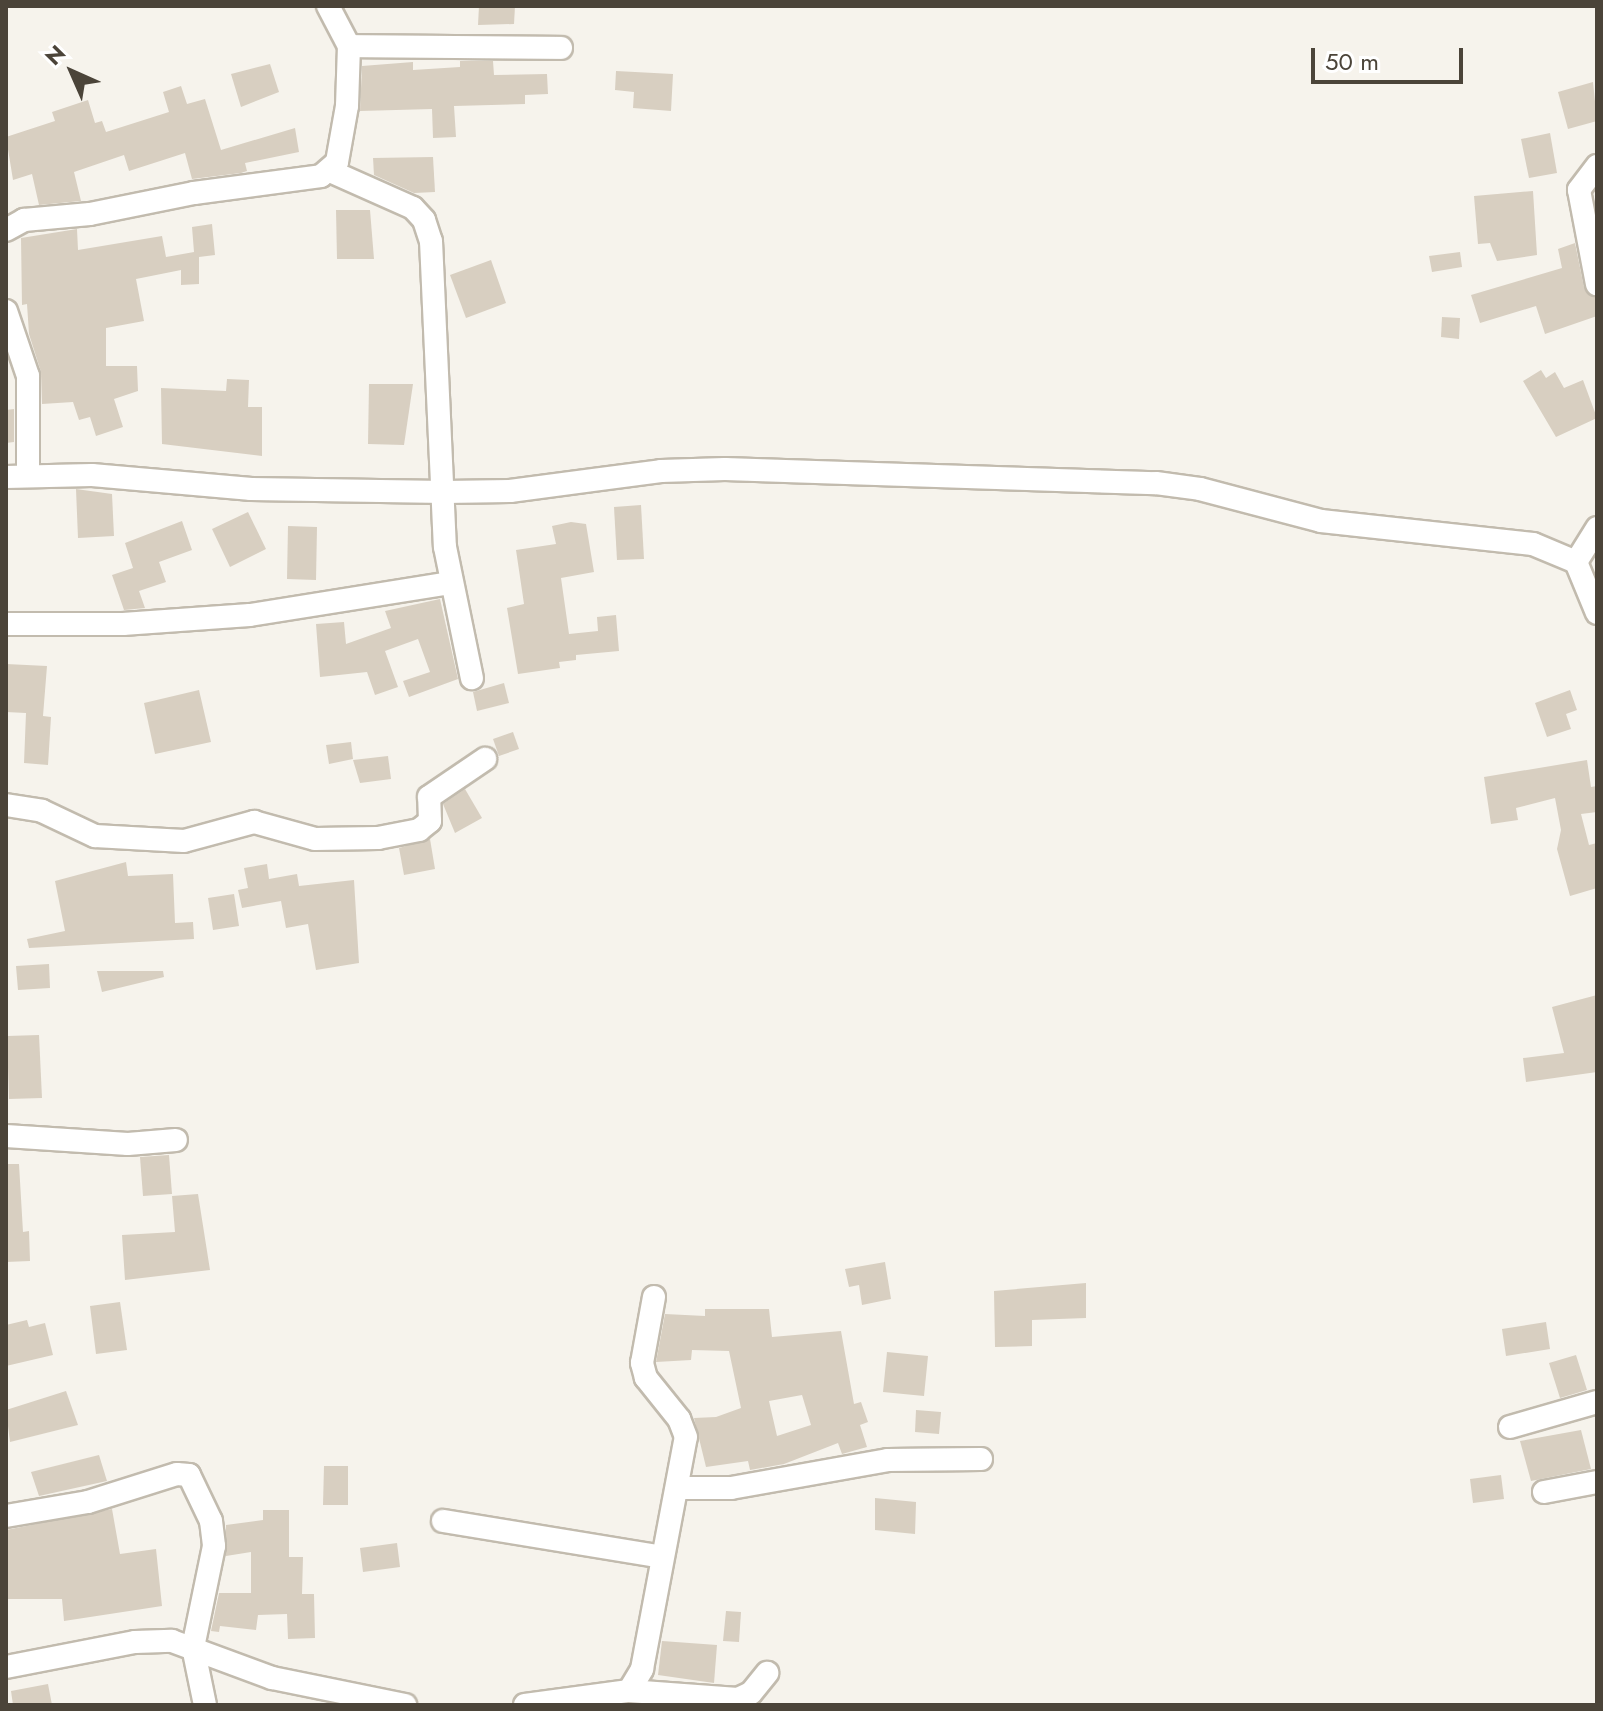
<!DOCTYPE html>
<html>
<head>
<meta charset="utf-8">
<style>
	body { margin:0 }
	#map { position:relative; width:1603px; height:1711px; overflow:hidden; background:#f6f3ec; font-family:Jost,sans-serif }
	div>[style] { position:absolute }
	.building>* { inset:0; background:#d8cfc1 }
	.roads { filter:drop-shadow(2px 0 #c2bbae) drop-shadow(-2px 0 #c2bbae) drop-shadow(0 2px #c2bbae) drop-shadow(0 -2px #c2bbae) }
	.minor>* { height:22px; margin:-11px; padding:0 11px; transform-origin:11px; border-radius:11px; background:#fff }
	span { translate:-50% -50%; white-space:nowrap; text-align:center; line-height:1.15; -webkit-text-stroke:6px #fff; paint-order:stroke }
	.frame { position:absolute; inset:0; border:8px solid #4b4439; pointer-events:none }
	.north { position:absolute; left:32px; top:32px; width:80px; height:80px; -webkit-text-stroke:6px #fff; paint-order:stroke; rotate:315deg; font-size:22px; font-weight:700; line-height:32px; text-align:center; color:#4b4439 }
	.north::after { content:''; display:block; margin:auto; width:28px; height:36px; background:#4b4439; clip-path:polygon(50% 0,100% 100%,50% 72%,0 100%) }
	.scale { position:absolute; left:1311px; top:48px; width:152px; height:36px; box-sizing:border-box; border:4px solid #4b4439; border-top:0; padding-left:10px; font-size:24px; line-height:28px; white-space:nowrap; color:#4b4439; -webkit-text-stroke:6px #fff; paint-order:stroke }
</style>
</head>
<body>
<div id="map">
	<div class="building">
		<i style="clip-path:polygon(479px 6px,515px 6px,514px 24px,478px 25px)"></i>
		<i style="clip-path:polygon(460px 61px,493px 61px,494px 75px,547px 74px,548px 94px,525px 95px,525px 104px,454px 106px,456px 137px,433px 138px,432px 109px,360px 111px,362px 66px,413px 62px,413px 70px,460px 67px)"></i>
		<i style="clip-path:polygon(270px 64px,279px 92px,241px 107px,231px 74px)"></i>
		<i style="clip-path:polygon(616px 71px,673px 74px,671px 111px,633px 108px,634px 92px,615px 90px)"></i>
		<i style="clip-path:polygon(1593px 82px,1597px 121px,1568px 129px,1558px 92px)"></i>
		<i style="clip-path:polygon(181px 86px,187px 104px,205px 99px,221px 150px,295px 128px,299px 152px,245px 163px,247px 171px,241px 173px,192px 179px,185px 153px,129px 171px,124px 155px,74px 172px,81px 201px,39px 205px,32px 174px,13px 180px,6px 137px,55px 121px,52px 112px,88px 100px,95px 123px,102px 121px,106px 132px,169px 112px,163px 92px)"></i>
		<i style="clip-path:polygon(1550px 133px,1557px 173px,1529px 178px,1521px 139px)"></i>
		<i style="clip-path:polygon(433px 157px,435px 192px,414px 193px,374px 175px,373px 158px)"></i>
		<i style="clip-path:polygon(1533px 191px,1537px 255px,1497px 261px,1490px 243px,1478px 244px,1474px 196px)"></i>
		<i style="clip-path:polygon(336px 210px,370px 210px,374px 259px,337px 259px)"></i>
		<i style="clip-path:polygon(212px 224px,215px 255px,199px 257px,199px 284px,181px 285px,181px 270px,136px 279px,144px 321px,106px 328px,106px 366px,137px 366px,138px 391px,114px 399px,123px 427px,96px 436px,90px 417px,79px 420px,73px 402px,42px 404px,41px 372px,29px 334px,27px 304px,22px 305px,21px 238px,77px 229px,78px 250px,162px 236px,166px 257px,194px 252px,192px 227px)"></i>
		<i style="clip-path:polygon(1575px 243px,1584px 287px,1597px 298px,1597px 316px,1545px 334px,1536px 306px,1480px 323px,1471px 295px,1562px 268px,1558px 249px)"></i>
		<i style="clip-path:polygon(1460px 252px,1462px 267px,1432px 272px,1429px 256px)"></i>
		<i style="clip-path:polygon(491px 260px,506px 303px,466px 318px,450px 275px)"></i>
		<i style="clip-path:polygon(1442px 317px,1460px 318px,1459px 339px,1441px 337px)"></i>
		<i style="clip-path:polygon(1541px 370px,1546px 378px,1555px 372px,1564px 388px,1583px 380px,1597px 418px,1556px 437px,1523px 381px)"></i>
		<i style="clip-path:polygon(227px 379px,249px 380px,248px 407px,262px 407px,262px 456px,162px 444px,161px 388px,226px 391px)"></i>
		<i style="clip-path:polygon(369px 384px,413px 384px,404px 445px,368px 444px)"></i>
		<i style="clip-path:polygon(14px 409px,14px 442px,6px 443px,6px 410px)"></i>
		<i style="clip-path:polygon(76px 489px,112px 494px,114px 536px,78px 538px)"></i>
		<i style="clip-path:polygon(641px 505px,644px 559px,617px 560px,614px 507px)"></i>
		<i style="clip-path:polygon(248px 512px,266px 549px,230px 567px,212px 529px)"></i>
		<i style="clip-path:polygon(182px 521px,192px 550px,159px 562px,166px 582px,139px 591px,145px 608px,124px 610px,112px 575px,133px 568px,125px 543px)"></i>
		<i style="clip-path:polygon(571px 522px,586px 524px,594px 572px,561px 578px,569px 634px,598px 631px,597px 617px,616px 615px,619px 651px,576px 655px,576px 660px,559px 662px,560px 668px,518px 674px,507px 608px,524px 604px,516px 550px,556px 544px,552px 526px)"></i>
		<i style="clip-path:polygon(288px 526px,317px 527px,316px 580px,287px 579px)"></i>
		<i style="clip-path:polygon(440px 599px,458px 679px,409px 697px,403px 681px,430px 672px,418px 639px,385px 651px,398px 687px,375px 695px,367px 672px,320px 677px,316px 624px,344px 622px,346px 644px,391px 628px,385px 611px)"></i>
		<i style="clip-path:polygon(6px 664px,47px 666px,43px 716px,51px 717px,48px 765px,24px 763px,26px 713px,6px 712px)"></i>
		<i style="clip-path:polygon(504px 683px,509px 703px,477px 711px,473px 692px)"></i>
		<i style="clip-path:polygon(199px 690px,211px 742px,155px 754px,144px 703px)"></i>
		<i style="clip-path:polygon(1570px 690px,1577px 710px,1566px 714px,1571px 729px,1547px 737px,1535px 703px)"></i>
		<i style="clip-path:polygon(513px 732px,519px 749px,499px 756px,493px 739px)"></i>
		<i style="clip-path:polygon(351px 742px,353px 759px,329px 764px,326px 745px)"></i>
		<i style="clip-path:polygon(388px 756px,391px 779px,360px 783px,353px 760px)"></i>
		<i style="clip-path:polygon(1587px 760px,1591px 787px,1597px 786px,1597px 812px,1581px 814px,1589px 845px,1597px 843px,1597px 888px,1570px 896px,1557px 849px,1561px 830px,1555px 798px,1516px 808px,1518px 820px,1491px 824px,1484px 777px)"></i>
		<i style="clip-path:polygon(465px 789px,482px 818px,455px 833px,443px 804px)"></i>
		<i style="clip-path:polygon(430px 839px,435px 869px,404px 875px,399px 848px)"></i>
		<i style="clip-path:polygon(126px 862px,128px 876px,173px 874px,175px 923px,193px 922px,194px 939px,29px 948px,27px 939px,65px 931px,55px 881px)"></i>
		<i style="clip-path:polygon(267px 864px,269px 879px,297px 874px,299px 886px,354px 880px,359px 963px,316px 970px,308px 924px,286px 928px,281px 901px,242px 908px,238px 890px,248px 888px,244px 868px)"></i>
		<i style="clip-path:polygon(234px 894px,239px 926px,213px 930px,208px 898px)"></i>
		<i style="clip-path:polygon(49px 964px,50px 988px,18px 990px,16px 966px)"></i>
		<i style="clip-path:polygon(97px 971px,163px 971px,164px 977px,102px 992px)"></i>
		<i style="clip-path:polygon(1597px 995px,1597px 1072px,1526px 1082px,1523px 1058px,1564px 1053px,1552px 1007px)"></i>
		<i style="clip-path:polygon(39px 1035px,42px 1098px,9px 1099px,7px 1036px)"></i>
		<i style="clip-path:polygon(169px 1155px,172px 1194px,143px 1196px,140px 1157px)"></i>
		<i style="clip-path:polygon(6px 1164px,19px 1164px,23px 1232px,29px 1231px,30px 1261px,6px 1262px)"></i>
		<i style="clip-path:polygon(198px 1194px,210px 1270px,125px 1280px,122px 1235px,175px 1232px,172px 1196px)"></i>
		<i style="clip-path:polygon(885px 1262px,891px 1299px,862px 1305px,859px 1285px,849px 1287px,845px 1269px)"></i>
		<i style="clip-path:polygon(1086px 1283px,1086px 1318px,1032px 1320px,1032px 1346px,995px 1347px,994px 1291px)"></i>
		<i style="clip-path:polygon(120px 1302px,127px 1350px,96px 1354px,90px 1306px)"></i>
		<i style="clip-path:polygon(evenodd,705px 1309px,769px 1309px,772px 1337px,841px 1331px,854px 1404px,861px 1402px,868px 1422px,860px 1425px,867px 1447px,842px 1454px,838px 1443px,784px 1464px,750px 1470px,748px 1461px,706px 1467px,694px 1418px,716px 1417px,741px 1408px,729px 1351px,692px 1350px,691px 1360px,656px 1362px,665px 1314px,705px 1316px,705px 1309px,802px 1395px,811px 1425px,777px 1436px,769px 1401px,802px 1395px)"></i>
		<i style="clip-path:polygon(27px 1320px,29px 1327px,45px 1323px,53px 1355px,6px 1366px,6px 1325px)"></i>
		<i style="clip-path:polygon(1546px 1322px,1550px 1349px,1506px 1356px,1502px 1329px)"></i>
		<i style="clip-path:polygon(887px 1352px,928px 1356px,924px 1396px,883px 1392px)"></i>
		<i style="clip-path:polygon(1576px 1355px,1587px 1390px,1560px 1398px,1549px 1363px)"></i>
		<i style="clip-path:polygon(66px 1391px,78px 1425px,10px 1442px,6px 1410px)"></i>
		<i style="clip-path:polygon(916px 1410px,941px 1412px,939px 1434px,915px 1432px)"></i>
		<i style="clip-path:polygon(1581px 1430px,1591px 1469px,1531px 1481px,1520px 1441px)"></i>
		<i style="clip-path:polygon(99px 1455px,107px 1481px,39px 1496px,31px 1472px)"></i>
		<i style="clip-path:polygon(324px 1466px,348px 1466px,348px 1505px,323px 1505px)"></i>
		<i style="clip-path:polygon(1501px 1475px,1504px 1499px,1473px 1503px,1470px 1479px)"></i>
		<i style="clip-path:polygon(875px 1498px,916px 1502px,915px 1534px,875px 1530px)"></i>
		<i style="clip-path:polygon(112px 1509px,120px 1554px,156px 1549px,162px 1606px,64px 1621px,62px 1599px,6px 1599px,6px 1530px)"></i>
		<i style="clip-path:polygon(263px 1510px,289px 1510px,289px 1557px,303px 1557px,302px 1594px,314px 1594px,315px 1638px,288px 1639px,287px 1614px,258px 1615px,256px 1630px,220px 1626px,219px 1632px,211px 1631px,219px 1593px,251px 1593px,251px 1552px,226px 1556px,226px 1525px,263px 1520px)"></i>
		<i style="clip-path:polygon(397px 1543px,400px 1567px,363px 1572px,360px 1548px)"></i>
		<i style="clip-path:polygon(726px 1611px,741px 1612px,739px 1642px,723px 1641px)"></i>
		<i style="clip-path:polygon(662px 1641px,717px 1645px,714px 1683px,658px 1675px)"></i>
		<i style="clip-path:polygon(48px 1684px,52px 1705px,13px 1705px,11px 1691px)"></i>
	</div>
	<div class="roads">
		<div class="minor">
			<i style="left:328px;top:6px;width:45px;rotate:62.3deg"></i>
			<i style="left:1597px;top:166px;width:30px;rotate:127deg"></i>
			<i style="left:1579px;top:190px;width:96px;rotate:79.2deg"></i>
			<i style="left:330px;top:171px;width:91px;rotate:24deg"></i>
			<i style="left:413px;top:208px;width:16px;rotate:47deg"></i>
			<i style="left:424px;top:220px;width:22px;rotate:72deg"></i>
			<i style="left:431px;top:241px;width:306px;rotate:87.4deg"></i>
			<i style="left:445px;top:547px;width:134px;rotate:78.4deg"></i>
			<i style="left:6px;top:230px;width:21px;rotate:-29deg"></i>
			<i style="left:24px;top:220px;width:66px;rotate:-5.2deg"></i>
			<i style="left:90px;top:214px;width:106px;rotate:-11.4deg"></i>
			<i style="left:194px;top:193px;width:128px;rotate:-7.6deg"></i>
			<i style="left:321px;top:176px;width:21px;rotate:-41deg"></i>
			<i style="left:337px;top:162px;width:57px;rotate:-79.9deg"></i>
			<i style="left:347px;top:106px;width:60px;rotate:-88.1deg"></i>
			<i style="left:349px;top:46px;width:212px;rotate:0.5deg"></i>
			<i style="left:6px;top:311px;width:69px;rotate:71.3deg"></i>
			<i style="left:28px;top:376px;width:99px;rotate:90deg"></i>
			<i style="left:6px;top:477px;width:86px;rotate:-1.3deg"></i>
			<i style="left:92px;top:475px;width:160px;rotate:5deg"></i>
			<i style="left:251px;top:489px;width:194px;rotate:0.9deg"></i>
			<i style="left:445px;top:492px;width:65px;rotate:-0.9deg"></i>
			<i style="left:510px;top:491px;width:152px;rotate:-7.5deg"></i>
			<i style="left:661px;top:471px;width:64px;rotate:-1.8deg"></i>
			<i style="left:725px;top:469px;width:431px;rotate:1.9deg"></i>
			<i style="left:1156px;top:483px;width:44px;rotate:7.8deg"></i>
			<i style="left:1200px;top:489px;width:125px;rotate:14.8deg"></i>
			<i style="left:1321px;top:521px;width:213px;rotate:6.2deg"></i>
			<i style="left:1533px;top:544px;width:47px;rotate:22.7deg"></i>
			<i style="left:1576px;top:562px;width:55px;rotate:67.6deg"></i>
			<i style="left:1576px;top:562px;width:40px;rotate:-58deg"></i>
			<i style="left:6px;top:624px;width:117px"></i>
			<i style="left:123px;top:624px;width:127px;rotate:-4.1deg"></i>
			<i style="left:250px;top:615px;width:202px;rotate:-9.1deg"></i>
			<i style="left:6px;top:805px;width:36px;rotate:9deg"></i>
			<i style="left:42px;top:811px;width:59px;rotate:25.3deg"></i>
			<i style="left:95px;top:836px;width:89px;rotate:3.2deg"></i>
			<i style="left:184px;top:841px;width:73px;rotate:-15.2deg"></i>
			<i style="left:254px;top:822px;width:63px;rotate:15.6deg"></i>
			<i style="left:315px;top:839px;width:63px;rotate:-0.9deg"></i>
			<i style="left:378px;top:838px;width:42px;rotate:-11deg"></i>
			<i style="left:419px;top:830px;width:14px;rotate:-39deg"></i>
			<i style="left:430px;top:821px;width:24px;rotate:-92deg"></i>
			<i style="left:429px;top:797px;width:68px;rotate:-34.2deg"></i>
			<i style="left:6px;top:1136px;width:122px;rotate:3.8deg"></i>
			<i style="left:128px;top:1144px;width:48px;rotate:-4.8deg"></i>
			<i style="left:1510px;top:1427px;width:91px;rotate:-16deg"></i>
			<i style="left:677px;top:1488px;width:54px"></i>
			<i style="left:731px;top:1488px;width:159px;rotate:-10.1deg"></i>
			<i style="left:888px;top:1460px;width:93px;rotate:-0.6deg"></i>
			<i style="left:1544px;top:1492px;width:54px;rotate:-10.7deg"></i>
			<i style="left:6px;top:1516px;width:83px;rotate:-9.7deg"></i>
			<i style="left:88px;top:1502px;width:93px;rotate:-17.5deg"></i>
			<i style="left:177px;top:1474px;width:12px;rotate:5deg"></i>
			<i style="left:189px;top:1475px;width:51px;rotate:64.4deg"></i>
			<i style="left:211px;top:1521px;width:25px;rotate:83deg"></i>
			<i style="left:214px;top:1546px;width:103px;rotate:101.7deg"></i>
			<i style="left:193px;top:1647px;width:59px;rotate:78.3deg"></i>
			<i style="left:443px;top:1521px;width:222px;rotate:9.3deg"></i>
			<i style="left:6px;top:1667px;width:131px;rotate:-11deg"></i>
			<i style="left:135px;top:1642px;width:37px;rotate:-2deg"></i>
			<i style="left:172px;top:1641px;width:107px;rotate:20.3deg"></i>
			<i style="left:272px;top:1678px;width:136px;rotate:11.5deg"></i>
			<i style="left:629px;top:1691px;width:109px;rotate:4.2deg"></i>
			<i style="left:738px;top:1699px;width:14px;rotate:-25deg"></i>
			<i style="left:751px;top:1693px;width:26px;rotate:-51deg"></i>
			<i style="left:525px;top:1705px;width:105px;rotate:-7.7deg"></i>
			<i style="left:629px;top:1691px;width:26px;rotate:-59deg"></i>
			<i style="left:642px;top:1669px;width:236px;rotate:-79.3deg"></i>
			<i style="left:686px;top:1437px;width:19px;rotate:-111deg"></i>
			<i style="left:679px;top:1419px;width:53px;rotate:-128.8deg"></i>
			<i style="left:646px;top:1378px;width:16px;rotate:-105deg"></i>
			<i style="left:642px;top:1363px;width:67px;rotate:-79.7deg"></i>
		</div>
	</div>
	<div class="frame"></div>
	<div class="north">N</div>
	<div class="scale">50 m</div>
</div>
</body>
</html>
